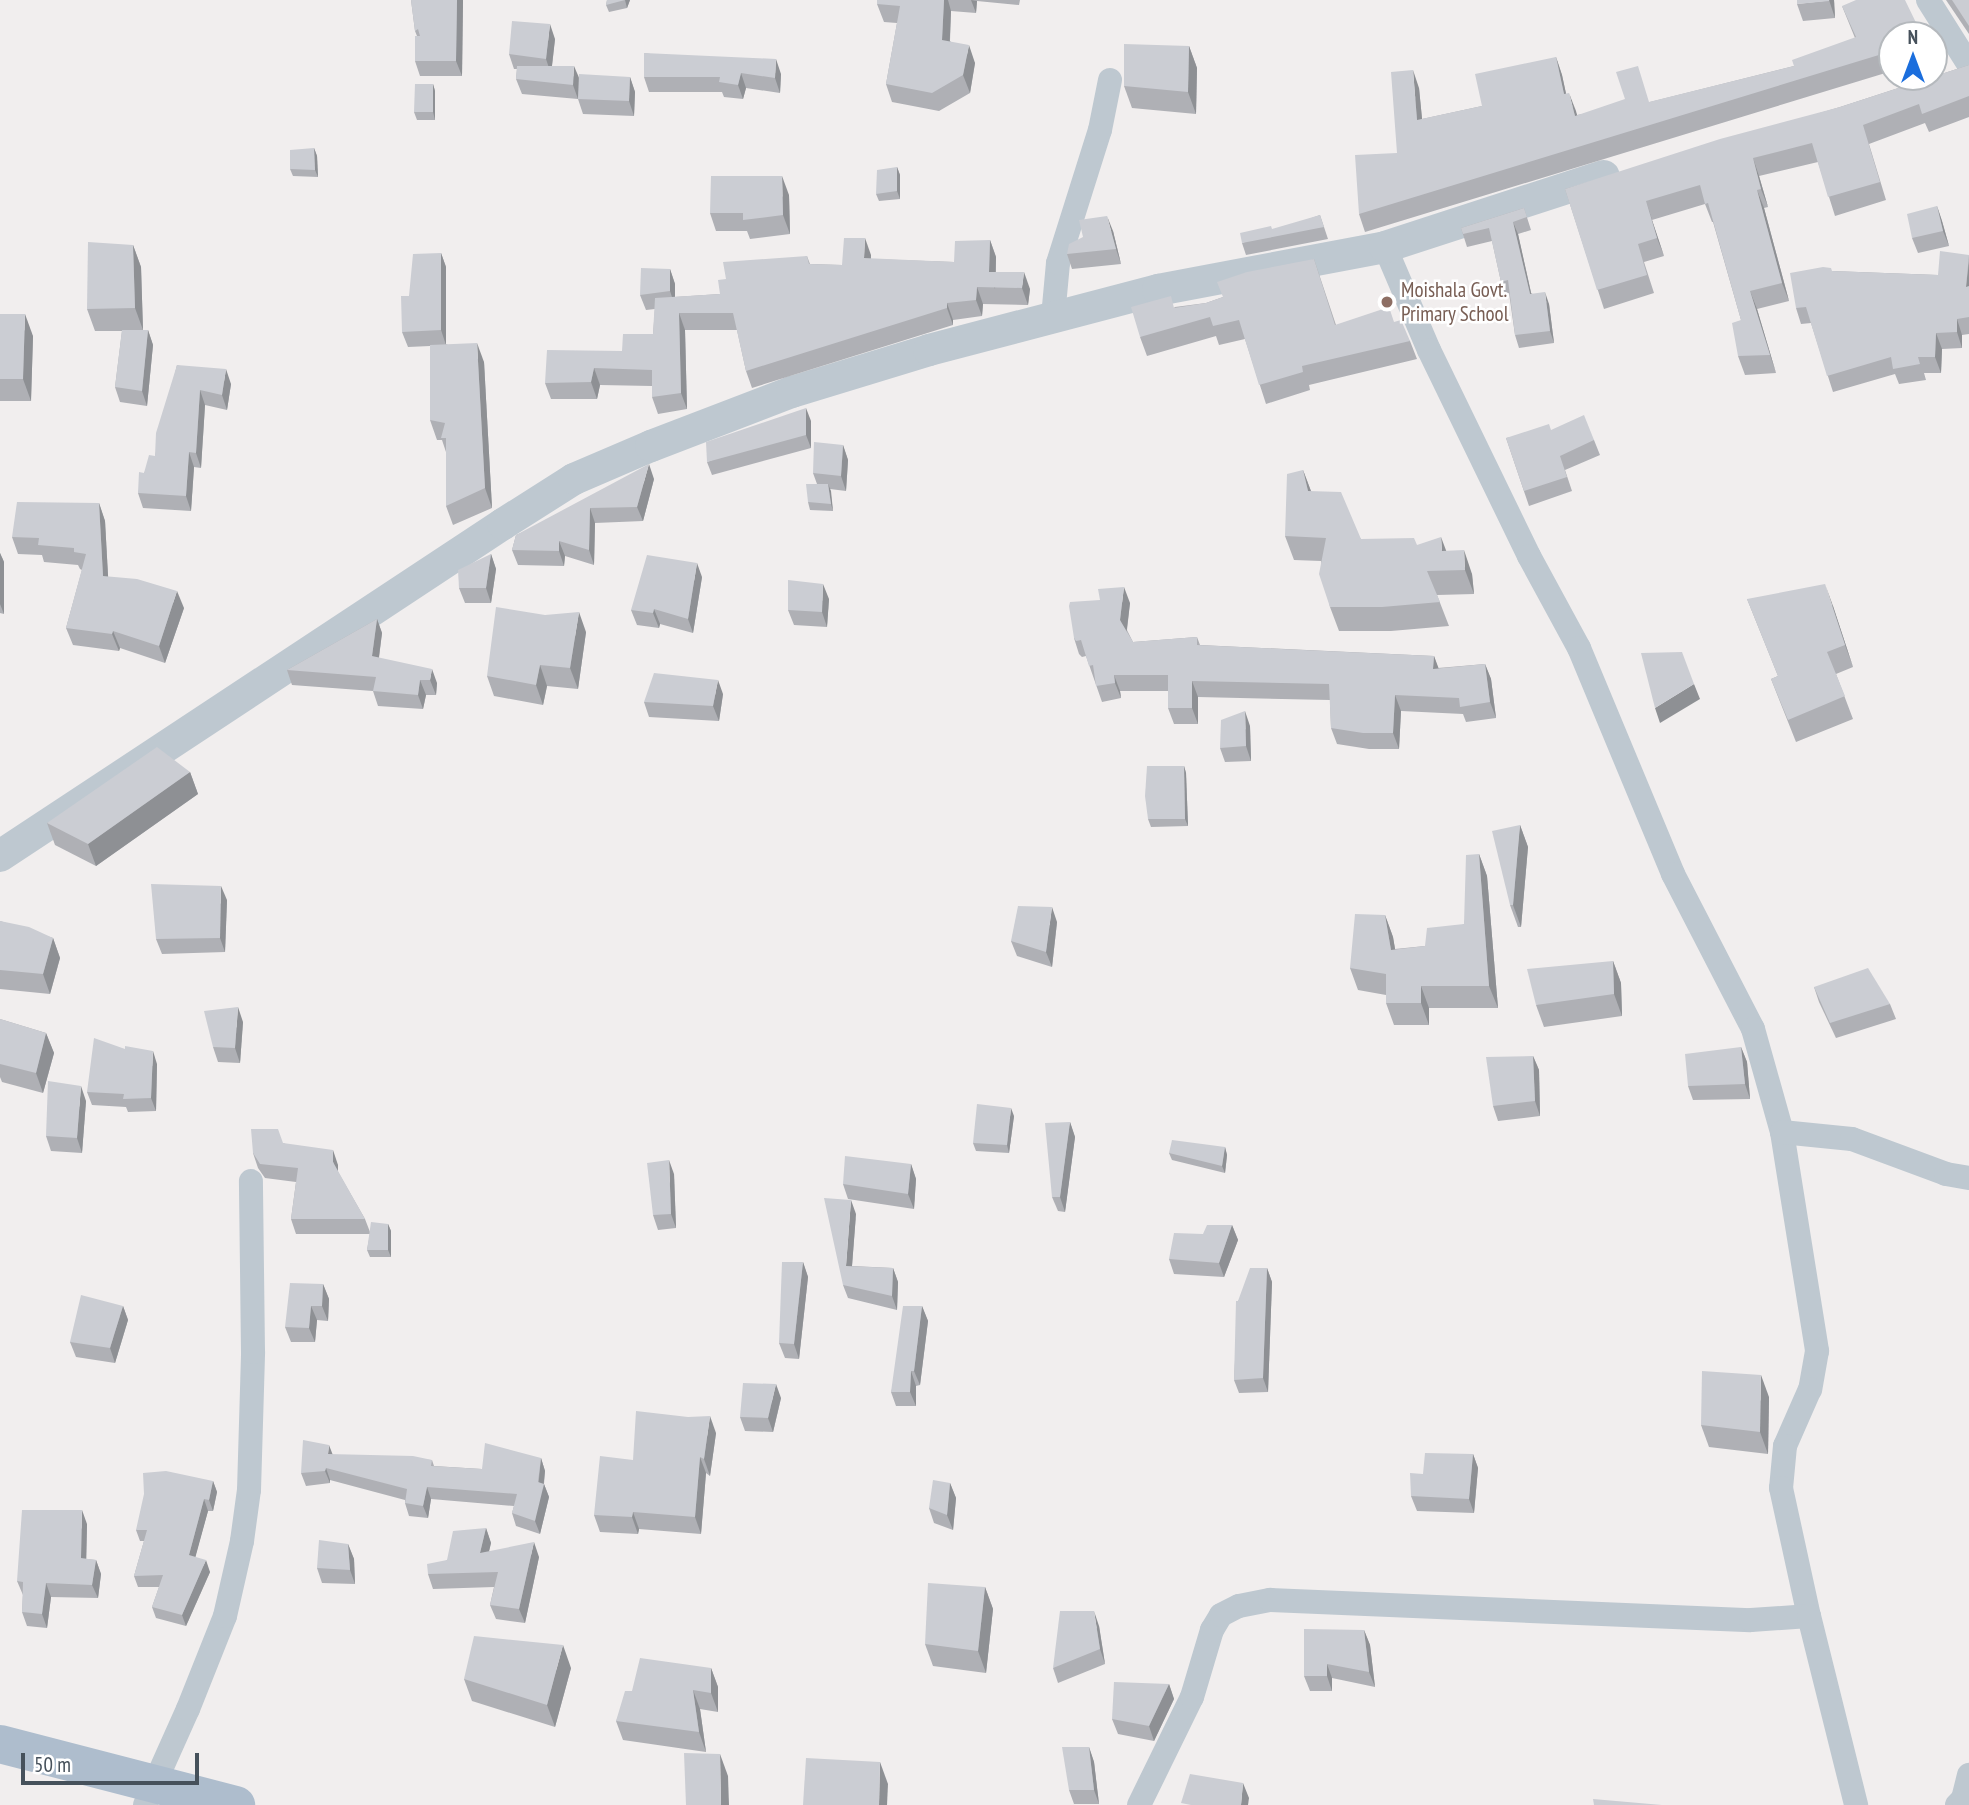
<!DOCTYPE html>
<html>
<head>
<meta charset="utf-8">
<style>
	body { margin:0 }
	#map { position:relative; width:1969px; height:1805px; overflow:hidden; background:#f1eeee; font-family:"PT Sans Narrow",sans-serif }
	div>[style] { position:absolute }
	.minor>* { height:24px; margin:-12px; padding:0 12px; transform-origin:12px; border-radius:12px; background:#bec8d0 }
	.tertiary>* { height:32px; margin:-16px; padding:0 16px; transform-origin:16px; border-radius:16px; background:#bec8d0 }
	.primary>* { height:38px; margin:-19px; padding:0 19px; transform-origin:19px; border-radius:19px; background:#aebdcd }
	.wall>* { inset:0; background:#afb0b5 }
	.shaded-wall>* { inset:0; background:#8e9094 }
	.building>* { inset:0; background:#cbcdd3 }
	.dots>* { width:19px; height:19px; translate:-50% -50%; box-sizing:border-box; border:4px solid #fff; border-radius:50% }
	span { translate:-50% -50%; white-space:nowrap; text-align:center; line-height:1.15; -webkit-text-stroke:5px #fff; paint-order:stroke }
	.education-label { font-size:21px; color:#785e54 }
	.left { translate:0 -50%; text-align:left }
	.north { position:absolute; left:1878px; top:21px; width:70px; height:70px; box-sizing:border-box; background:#fff; border:2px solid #b5b9bd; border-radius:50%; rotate:0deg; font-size:19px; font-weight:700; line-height:28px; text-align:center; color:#46515b }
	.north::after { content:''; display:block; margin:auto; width:24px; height:32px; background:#1b6edd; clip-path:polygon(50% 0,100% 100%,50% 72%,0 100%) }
	.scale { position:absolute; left:21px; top:1753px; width:178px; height:32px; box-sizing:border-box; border:4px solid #46515b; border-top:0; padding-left:9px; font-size:21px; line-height:24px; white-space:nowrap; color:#46515b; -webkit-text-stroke:5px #fff; paint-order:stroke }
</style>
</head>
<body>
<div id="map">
	<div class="minor">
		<i style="left:1928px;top:0;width:77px;rotate:57.8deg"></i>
		<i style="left:1385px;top:247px;width:112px;rotate:66.9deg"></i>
		<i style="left:1429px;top:350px;width:229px;rotate:64.1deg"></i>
		<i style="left:1529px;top:556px;width:105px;rotate:61.5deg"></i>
		<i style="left:1579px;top:648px;width:245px;rotate:67.4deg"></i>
		<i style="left:1673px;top:874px;width:174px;rotate:62.7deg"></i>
		<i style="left:1753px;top:1029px;width:107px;rotate:74.3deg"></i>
		<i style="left:1782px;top:1132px;width:222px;rotate:80.9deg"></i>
		<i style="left:1817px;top:1351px;width:39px;rotate:100deg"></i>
		<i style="left:1810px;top:1389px;width:62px;rotate:113.7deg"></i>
		<i style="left:1785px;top:1446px;width:42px;rotate:95.4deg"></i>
		<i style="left:1781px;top:1488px;width:131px;rotate:77.7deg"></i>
		<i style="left:1053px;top:317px;width:54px;rotate:-84.7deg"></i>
		<i style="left:1058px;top:263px;width:139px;rotate:-72.5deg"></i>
		<i style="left:1100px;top:130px;width:51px;rotate:-78.7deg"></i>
		<i style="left:1782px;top:1132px;width:70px;rotate:5.7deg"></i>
		<i style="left:1852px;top:1139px;width:100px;rotate:20.4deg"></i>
		<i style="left:1946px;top:1174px;width:23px;rotate:10deg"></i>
		<i style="left:145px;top:1805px;width:105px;rotate:-65.9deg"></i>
		<i style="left:188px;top:1709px;width:100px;rotate:-68.3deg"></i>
		<i style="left:225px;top:1616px;width:77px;rotate:-77.2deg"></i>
		<i style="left:242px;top:1541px;width:51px;rotate:-82.2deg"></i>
		<i style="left:249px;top:1490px;width:138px;rotate:-88.3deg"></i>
		<i style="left:253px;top:1352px;width:171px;rotate:-90.7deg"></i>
		<i style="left:1139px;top:1805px;width:120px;rotate:-63.9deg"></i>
		<i style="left:1192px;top:1697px;width:70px;rotate:-73.4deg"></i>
		<i style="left:1212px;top:1630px;width:17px;rotate:-59deg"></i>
		<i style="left:1221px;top:1615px;width:20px;rotate:-27deg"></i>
		<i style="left:1239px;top:1606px;width:32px;rotate:-11deg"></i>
		<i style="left:1270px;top:1600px;width:481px;rotate:2.4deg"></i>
		<i style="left:1751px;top:1620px;width:58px;rotate:-3.9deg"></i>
		<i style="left:1809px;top:1616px;width:195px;rotate:76deg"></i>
		<i style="left:1957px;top:1805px;width:8px;rotate:-45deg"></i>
		<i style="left:1963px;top:1799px;width:25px;rotate:-76deg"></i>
	</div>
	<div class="tertiary">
		<i style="left:0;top:856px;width:603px;rotate:-33.43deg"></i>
		<i style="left:503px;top:524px;width:84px;rotate:-32.4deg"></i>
		<i style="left:574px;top:479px;width:84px;rotate:-23.2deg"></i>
		<i style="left:651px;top:446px;width:151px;rotate:-21deg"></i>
		<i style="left:792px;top:392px;width:143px;rotate:-17deg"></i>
		<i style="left:929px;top:350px;width:237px;rotate:-14.7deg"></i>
		<i style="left:1158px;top:290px;width:231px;rotate:-10.7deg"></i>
		<i style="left:1385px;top:247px;width:230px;rotate:-18deg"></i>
	</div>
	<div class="primary">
		<i style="left:0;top:1744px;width:244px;rotate:14.5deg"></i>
	</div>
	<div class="wall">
		<i style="clip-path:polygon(411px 0,463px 0,462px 76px,420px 76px,415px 61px,417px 36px,415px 31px)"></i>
		<i style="clip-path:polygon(607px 0,630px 0,627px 8px,609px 12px,606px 5px)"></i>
		<i style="clip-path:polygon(877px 0,1020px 0,1019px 5px,977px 1px,976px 13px,951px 11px,950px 41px,975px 63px,970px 93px,939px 111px,892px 102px,886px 84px,897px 23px,884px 22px,877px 4px)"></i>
		<i style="clip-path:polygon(1834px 0,1835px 18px,1803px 21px,1797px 4px)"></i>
		<i style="clip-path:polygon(1946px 0,1969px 0,1969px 34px)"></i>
		<i style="clip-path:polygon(1842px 6px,1892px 35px,1892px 71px,1365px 232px,1359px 214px,1397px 153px,1419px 88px,1422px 119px,1482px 106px,1556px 57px,1562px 75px,1566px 94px,1577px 115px,1650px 102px,1794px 66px,1855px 38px)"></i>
		<i style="clip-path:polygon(555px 39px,552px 66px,579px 79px,630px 77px,635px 92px,634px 116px,583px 114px,578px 99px,522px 94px,516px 79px,517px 69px,514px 69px,509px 54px)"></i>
		<i style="clip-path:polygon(1189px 46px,1197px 68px,1196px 114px,1132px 108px,1124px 86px)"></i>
		<i style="clip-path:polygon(644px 53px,781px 74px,780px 93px,746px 88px,743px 99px,724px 97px,722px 92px,649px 92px,644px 77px)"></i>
		<i style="clip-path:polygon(1969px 65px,1969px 117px,1929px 132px,1925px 123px,1869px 144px,1886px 200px,1835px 216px,1818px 162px,1759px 176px,1768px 207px,1764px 208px,1789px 301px,1757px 309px,1776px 373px,1745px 375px,1738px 356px,1741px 320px,1713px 222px,1712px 222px,1705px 204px,1652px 220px,1664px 256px,1644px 262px,1654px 293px,1604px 309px,1565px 189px,1840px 107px)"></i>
		<i style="clip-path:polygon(433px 84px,435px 91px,435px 120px,417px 120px,414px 112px)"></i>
		<i style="clip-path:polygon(314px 148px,317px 156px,318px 177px,293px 176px,290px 169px)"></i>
		<i style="clip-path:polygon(897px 167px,900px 175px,900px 199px,879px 201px,876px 194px)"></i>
		<i style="clip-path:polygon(789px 195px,790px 234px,750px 239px,747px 231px,716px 231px,710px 213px)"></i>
		<i style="clip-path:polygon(1937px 206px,1942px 221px,1949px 246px,1918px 253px,1912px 238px)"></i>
		<i style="clip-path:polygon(1524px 208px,1531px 230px,1518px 234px,1531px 293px,1549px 304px,1554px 343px,1519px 348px,1515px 335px,1509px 293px,1505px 294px,1501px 282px,1492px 241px,1467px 247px,1461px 228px)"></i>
		<i style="clip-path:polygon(1320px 215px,1328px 239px,1246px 255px,1242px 243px)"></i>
		<i style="clip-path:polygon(1113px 231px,1121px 264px,1072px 269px,1067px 254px)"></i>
		<i style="clip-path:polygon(990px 240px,996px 257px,996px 272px,1030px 289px,1028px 305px,983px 304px,982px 316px,953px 320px,953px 325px,752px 388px,746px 371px,737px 330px,685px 330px,687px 409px,658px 414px,652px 397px,652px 386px,600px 385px,597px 399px,551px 399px,545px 383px,622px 351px,653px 334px,655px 309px,646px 310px,640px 295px,670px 269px,675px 284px,675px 297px,720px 294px,807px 256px,810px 264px,842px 265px,871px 255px,871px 259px,954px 262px)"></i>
		<i style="clip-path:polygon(133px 245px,141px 267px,143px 330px,148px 330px,153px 345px,147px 406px,120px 402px,115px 387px,122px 331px,95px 331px,87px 309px)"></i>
		<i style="clip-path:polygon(441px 253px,446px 267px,446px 344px,484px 362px,492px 508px,453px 525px,446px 506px,446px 452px,442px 440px,437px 440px,430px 420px,430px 346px,408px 347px,402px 332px,409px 296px)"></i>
		<i style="clip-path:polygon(1969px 255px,1969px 334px,1962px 335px,1962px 348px,1942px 349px,1941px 373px,1924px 373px,1926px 380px,1899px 384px,1895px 374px,1833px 392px,1811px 323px,1801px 324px,1796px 308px,1832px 271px,1938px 275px)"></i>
		<i style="clip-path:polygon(1314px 259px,1336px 325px,1394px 322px,1410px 341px,1417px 359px,1309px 385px,1310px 390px,1266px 404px,1245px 339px,1219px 345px,1216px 336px,1147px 356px,1140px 337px,1175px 307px,1206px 303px,1223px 297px)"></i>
		<i style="clip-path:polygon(0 314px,33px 336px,31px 401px,0 401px)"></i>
		<i style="clip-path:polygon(177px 365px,231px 384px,227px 410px,205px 405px,201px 468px,194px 467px,191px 511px,143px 508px,138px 493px,144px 473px,155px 456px)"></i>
		<i style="clip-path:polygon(811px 421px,811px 448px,712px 475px,707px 462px)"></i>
		<i style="clip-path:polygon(1551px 430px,1594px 440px,1600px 455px,1565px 470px,1572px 491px,1529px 506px,1506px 438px)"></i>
		<i style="clip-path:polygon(843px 445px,848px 460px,846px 491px,830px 489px,833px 511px,810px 510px,808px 502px,817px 484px,813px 473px)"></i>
		<i style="clip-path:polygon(1303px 470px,1311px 491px,1361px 539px,1417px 545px,1446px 551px,1472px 574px,1474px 594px,1437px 595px,1449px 626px,1391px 631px,1339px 631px,1330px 607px,1321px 561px,1294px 560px,1285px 536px)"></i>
		<i style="clip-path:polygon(654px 479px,643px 521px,595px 523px,594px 565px,565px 556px,564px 566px,518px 565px,512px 550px,516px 535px)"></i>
		<i style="clip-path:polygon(99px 503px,105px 521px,108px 577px,184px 608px,165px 663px,120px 648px,119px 651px,73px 645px,66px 628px,82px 570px,80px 569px,78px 565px,44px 562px,42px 555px,18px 554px,12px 537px)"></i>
		<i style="clip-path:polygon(0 553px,4px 562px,4px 614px,0 613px)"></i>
		<i style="clip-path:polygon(491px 554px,496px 569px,491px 603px,465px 603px,459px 588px)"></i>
		<i style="clip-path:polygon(702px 577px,693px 633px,660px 624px,659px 628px,637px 625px,631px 610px)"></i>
		<i style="clip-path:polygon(829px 599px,827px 627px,794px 625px,788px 610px)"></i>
		<i style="clip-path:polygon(1747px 599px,1833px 606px,1853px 667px,1836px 674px,1853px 719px,1796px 742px,1771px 679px,1778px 676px)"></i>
		<i style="clip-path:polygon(1100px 600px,1130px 603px,1127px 630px,1133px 642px,1197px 637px,1200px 645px,1434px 656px,1438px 668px,1485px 664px,1491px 679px,1496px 718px,1466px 722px,1463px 714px,1401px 711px,1399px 749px,1369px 749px,1337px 744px,1331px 728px,1330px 700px,1198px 697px,1198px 724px,1174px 724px,1168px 708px,1168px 691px,1120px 691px,1121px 698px,1102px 702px,1086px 656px,1082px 657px,1079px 654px,1074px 638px)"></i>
		<i style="clip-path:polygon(377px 619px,382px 633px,379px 658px,437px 683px,436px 695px,426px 695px,423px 709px,378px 706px,373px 691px,292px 685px,287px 670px)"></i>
		<i style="clip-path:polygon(586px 632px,578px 689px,547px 686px,543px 705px,494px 696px,487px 676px)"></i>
		<i style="clip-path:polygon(723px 694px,719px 721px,649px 717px,644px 702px)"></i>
		<i style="clip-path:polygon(1250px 726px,1251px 761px,1225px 762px,1220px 748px)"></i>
		<i style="clip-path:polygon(1184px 766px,1186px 773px,1188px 826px,1151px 827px,1148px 819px)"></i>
		<i style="clip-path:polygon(190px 772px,198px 794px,96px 866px,55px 845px,47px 823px)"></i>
		<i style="clip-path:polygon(1520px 825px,1528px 847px,1521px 927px,1518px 927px,1510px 905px)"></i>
		<i style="clip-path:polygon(1479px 854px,1487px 876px,1498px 1008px,1429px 1008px,1429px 1025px,1394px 1025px,1386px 1003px,1386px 995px,1358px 990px,1350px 968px,1385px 915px,1393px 937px,1395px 949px,1425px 946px,1464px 924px)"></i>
		<i style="clip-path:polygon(227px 900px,225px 952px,162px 954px,156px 939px)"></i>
		<i style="clip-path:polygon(0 921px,53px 938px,60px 958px,50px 994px,0 989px)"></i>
		<i style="clip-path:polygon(1057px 922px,1052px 967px,1017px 956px,1011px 941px)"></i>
		<i style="clip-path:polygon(1613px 961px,1621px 983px,1622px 1016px,1544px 1027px,1536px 1005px)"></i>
		<i style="clip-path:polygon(1814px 987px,1890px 1004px,1896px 1019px,1836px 1038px,1819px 1002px)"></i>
		<i style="clip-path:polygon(0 1019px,46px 1033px,54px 1053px,43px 1093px,2px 1082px,0 1077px)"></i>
		<i style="clip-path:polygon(243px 1022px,240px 1063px,218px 1062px,213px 1047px)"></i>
		<i style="clip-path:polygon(1741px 1047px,1747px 1062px,1750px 1099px,1693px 1100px,1688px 1086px)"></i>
		<i style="clip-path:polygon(1533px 1056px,1539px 1070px,1540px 1116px,1498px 1121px,1493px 1106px)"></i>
		<i style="clip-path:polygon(157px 1064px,156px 1111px,128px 1112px,126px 1107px,92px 1105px,87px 1092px)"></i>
		<i style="clip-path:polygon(86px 1101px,82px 1153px,51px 1151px,46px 1136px)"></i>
		<i style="clip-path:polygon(1014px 1116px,1009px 1153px,976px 1151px,973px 1143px)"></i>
		<i style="clip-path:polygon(1070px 1122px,1075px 1137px,1065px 1212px,1058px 1211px,1052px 1197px)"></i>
		<i style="clip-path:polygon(283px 1143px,338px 1165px,338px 1172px,365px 1219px,370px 1232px,388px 1224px,391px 1231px,391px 1257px,370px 1257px,367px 1250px,370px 1234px,296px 1234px,291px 1219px,296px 1182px,265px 1178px,258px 1168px,253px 1153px)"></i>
		<i style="clip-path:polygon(1225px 1147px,1227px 1155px,1225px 1173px,1172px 1160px,1169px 1153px)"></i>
		<i style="clip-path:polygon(911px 1164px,916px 1179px,914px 1209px,848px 1199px,843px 1184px)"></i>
		<i style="clip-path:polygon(674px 1174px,676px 1228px,658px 1230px,653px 1215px)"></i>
		<i style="clip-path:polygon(856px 1214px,852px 1266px,893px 1268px,898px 1282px,897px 1310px,848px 1298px,843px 1285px)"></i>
		<i style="clip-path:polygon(1232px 1225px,1238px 1240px,1224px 1277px,1174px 1274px,1169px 1259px)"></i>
		<i style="clip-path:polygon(803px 1262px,808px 1277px,799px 1359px,785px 1358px,779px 1343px)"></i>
		<i style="clip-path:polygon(1267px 1268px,1272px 1282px,1268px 1392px,1239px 1393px,1234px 1380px,1238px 1301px)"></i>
		<i style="clip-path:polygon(323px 1284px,329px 1299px,328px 1321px,317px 1320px,315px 1342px,291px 1342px,285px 1327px)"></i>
		<i style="clip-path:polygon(123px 1306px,128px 1320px,115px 1363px,76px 1357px,70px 1342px)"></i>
		<i style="clip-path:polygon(922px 1306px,928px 1321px,920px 1385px,916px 1386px,916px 1406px,896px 1406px,891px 1392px)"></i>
		<i style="clip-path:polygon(1769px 1397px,1768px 1454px,1709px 1447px,1701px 1425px)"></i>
		<i style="clip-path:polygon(781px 1398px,773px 1432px,745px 1431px,740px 1417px)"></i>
		<i style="clip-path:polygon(716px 1433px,710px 1476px,706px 1473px,701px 1534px,639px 1529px,638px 1534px,600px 1532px,594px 1515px,633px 1460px)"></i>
		<i style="clip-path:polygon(1473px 1454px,1478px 1468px,1474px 1513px,1417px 1511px,1411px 1496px,1423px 1474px)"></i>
		<i style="clip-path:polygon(333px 1455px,432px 1460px,434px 1466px,482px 1469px,541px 1458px,545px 1471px,544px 1484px,549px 1497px,540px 1534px,516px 1526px,512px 1513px,514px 1506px,431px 1499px,428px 1518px,409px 1516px,405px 1503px,405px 1500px,330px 1480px,330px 1483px,306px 1486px,301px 1473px)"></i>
		<i style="clip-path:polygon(213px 1481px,217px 1492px,213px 1511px,208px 1511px,195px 1557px,210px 1572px,186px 1626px,156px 1618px,152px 1607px,159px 1587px,138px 1587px,134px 1576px,144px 1541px,140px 1541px,136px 1530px)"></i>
		<i style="clip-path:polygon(950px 1483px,956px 1498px,953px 1530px,934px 1523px,929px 1508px)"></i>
		<i style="clip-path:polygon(87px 1524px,86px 1559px,96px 1560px,101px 1574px,98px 1598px,51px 1597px,47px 1628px,27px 1626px,22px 1612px,23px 1595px,17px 1581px)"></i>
		<i style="clip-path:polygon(486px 1528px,491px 1543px,489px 1551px,539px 1557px,525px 1623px,496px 1619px,490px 1605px,494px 1587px,433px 1589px,428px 1574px,447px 1560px)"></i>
		<i style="clip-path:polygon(348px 1544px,354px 1559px,355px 1584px,322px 1583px,317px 1568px)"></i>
		<i style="clip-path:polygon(985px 1587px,993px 1609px,986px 1673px,933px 1666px,925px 1644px)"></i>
		<i style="clip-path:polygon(1099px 1626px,1105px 1664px,1058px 1683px,1053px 1668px)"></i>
		<i style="clip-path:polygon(1364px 1630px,1370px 1645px,1375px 1687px,1332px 1678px,1332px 1691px,1310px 1691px,1304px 1676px)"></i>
		<i style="clip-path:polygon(571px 1668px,555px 1727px,472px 1701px,464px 1679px)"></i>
		<i style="clip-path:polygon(711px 1668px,718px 1687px,718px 1712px,700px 1709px,706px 1752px,623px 1740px,616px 1721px,632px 1691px)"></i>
		<i style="clip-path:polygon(1169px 1684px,1174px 1699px,1154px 1741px,1118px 1734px,1112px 1719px)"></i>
		<i style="clip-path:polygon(1089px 1747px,1094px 1762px,1099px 1804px,1074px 1804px,1069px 1790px)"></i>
	</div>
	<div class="shaded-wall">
		<i style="clip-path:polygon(457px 0,463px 0,463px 1px,462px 76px,456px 61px)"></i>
		<i style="clip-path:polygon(625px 0,630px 0,627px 8px)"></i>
		<i style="clip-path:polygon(944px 0,948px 0,951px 11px,949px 58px,942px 40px)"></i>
		<i style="clip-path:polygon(971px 0,977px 1px,976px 13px)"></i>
		<i style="clip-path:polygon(1829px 0,1834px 0,1835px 18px)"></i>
		<i style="clip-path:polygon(550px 24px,555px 39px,551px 74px,546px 59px)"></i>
		<i style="clip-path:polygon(969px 45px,975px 63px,970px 93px,963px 75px)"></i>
		<i style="clip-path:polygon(1189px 46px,1197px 68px,1196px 114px,1188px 92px)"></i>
		<i style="clip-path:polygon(1556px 57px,1562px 75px,1570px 112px,1564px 94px)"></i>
		<i style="clip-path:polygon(776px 59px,781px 74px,780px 93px,775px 78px)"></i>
		<i style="clip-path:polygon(574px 66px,580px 80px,578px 99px,573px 85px)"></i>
		<i style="clip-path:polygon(1413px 70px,1419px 88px,1424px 139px,1417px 120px)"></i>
		<i style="clip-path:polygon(741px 73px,746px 88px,743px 99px,738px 85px)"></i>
		<i style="clip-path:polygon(630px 77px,635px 92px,634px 116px,629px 101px)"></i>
		<i style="clip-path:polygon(433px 84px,435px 91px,435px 120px,433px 112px)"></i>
		<i style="clip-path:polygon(1569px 93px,1576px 111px,1582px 134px,1575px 116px)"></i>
		<i style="clip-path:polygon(314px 148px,317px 156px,318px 177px,315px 170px)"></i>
		<i style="clip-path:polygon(1753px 158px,1759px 176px,1768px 207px,1761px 189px)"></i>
		<i style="clip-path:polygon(897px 167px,900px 175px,900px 199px,897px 191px)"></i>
		<i style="clip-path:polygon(782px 176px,789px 195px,790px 234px,783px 215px)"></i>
		<i style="clip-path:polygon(1757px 190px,1764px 208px,1789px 301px,1782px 283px)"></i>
		<i style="clip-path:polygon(1646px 201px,1652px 220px,1664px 256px,1657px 238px)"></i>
		<i style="clip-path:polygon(1937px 206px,1942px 221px,1949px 246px,1943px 231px)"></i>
		<i style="clip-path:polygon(1107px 216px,1113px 231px,1121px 264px,1116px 249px)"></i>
		<i style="clip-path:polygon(1513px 222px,1518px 234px,1534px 306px,1530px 294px)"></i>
		<i style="clip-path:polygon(865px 238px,871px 255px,870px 275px,864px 258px)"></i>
		<i style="clip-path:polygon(990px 240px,996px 257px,995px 289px,989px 272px)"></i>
		<i style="clip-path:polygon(133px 245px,141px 267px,143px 330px,135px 308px)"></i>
		<i style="clip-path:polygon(441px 253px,446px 267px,446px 345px,441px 330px)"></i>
		<i style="clip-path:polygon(1969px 262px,1969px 295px,1966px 287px)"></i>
		<i style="clip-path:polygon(670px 269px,675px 284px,675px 306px,670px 291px)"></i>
		<i style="clip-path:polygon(1024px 272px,1030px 289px,1028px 305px,1022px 288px)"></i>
		<i style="clip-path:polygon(977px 287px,983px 304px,982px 316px,976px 300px)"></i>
		<i style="clip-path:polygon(1750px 291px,1757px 309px,1776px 373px,1770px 355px)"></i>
		<i style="clip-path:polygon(1545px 292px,1549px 304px,1554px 343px,1550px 331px)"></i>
		<i style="clip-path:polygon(947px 303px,953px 320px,953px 325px,947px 308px)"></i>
		<i style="clip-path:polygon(679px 313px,685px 330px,687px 409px,681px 393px)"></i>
		<i style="clip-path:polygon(25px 314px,33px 336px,31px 401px,23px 379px)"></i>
		<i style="clip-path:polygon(1957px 319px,1962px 335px,1962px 348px,1957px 332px)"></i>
		<i style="clip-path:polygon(148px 330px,153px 345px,147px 406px,142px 391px)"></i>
		<i style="clip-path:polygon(1936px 333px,1942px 349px,1941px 373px,1935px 357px)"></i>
		<i style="clip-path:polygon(477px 343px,484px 362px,492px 508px,485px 488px)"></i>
		<i style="clip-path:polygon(594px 368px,600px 385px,597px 399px,591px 382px)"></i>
		<i style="clip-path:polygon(226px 369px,231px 384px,227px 410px,222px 395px)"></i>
		<i style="clip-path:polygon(200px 390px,205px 405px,201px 468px,196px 453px)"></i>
		<i style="clip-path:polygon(806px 408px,811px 421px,811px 448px,806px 435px)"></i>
		<i style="clip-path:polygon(843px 445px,848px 460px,846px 491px,841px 476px)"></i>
		<i style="clip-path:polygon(189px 452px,194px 467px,191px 511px,186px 496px)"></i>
		<i style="clip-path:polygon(649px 464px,654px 479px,643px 521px,637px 507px)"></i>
		<i style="clip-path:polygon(1303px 470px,1312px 494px,1308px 491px)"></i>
		<i style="clip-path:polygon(828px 484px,831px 491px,833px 511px,831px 504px)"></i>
		<i style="clip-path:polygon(99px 503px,105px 521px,109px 593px,103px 576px)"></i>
		<i style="clip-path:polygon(590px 508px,595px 523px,594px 565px,589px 550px)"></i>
		<i style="clip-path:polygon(1441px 537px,1450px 561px,1442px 551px)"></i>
		<i style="clip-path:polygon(559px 541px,565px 556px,564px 566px,559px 551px)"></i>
		<i style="clip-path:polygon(1464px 550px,1472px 574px,1474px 594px,1465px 570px)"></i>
		<i style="clip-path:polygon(0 553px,4px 562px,4px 614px,0 604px)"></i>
		<i style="clip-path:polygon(491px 554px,496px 569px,491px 603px,486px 588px)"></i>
		<i style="clip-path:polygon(697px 563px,702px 577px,693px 633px,688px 619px)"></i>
		<i style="clip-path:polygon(823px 584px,829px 599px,827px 627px,822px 612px)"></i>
		<i style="clip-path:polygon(1825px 584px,1833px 606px,1853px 667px,1845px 645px)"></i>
		<i style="clip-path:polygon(1124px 587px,1130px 603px,1126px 636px,1120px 620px)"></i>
		<i style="clip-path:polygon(177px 591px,184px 608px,165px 663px,159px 646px)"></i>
		<i style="clip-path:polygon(654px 609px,660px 624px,659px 628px,653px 613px)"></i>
		<i style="clip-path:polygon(579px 612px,586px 632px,578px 689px,570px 668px)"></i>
		<i style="clip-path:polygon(377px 619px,382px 633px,377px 671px,372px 656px)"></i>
		<i style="clip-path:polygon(113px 631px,120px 648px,119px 651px,112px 634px)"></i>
		<i style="clip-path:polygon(1434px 656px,1440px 672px,1433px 669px)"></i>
		<i style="clip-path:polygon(1485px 664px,1491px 679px,1496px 718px,1490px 702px)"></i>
		<i style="clip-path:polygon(540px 665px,547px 686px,543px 705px,536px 685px)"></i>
		<i style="clip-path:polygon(432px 669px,437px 683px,436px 695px,430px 680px)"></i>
		<i style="clip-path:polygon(1114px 675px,1120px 691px,1121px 698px,1115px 683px)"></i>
		<i style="clip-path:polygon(420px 680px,426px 695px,423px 709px,418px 695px)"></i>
		<i style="clip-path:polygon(718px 680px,723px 694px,719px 721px,713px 706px)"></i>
		<i style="clip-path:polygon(1192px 681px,1198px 697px,1198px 724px,1192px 708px)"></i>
		<i style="clip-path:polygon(1694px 684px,1700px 699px,1660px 723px,1655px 708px)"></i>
		<i style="clip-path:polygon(1395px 695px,1401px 711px,1399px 749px,1393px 733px)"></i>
		<i style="clip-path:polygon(1245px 711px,1250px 726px,1251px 761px,1246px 746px)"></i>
		<i style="clip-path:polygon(1184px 766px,1186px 773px,1188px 826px,1185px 819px)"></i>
		<i style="clip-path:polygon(190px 772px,198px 794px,96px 866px,88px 844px)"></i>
		<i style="clip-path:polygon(1520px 825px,1528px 847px,1521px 927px,1513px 905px)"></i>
		<i style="clip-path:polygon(1479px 854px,1487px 876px,1498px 1008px,1489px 986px)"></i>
		<i style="clip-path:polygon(221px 886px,227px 900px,225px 952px,220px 938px)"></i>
		<i style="clip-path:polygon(1052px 907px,1057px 922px,1052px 967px,1046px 952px)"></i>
		<i style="clip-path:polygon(1385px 915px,1393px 937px,1399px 972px,1391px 950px)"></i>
		<i style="clip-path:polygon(53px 938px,60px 958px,50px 994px,43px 974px)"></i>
		<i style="clip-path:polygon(1613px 961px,1621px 983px,1622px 1016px,1614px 994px)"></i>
		<i style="clip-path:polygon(1421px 986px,1429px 1008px,1429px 1025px,1421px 1003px)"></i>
		<i style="clip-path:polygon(238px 1007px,243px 1022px,240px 1063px,235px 1048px)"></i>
		<i style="clip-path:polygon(46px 1033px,54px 1053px,43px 1093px,36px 1073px)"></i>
		<i style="clip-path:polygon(1741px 1047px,1747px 1062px,1750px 1099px,1745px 1084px)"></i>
		<i style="clip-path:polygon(153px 1051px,157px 1064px,156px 1111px,151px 1098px)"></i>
		<i style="clip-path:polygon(1533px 1056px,1539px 1070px,1540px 1116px,1535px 1101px)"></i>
		<i style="clip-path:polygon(81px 1086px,86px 1101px,82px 1153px,77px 1138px)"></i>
		<i style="clip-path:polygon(1011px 1108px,1014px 1116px,1009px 1153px,1007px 1145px)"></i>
		<i style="clip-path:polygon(1070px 1122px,1075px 1137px,1065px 1212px,1060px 1197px)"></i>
		<i style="clip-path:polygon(1225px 1147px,1227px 1155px,1225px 1173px,1222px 1166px)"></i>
		<i style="clip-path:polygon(333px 1150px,338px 1165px,338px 1177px,333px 1162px)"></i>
		<i style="clip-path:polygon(669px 1160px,674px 1174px,676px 1228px,671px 1214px)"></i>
		<i style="clip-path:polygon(911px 1164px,916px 1179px,914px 1209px,908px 1194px)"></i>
		<i style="clip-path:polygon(851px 1200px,856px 1214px,851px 1279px,846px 1266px)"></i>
		<i style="clip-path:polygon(388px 1224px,391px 1231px,391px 1257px,388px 1250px)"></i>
		<i style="clip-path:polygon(1232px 1225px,1238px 1240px,1224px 1277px,1219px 1263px)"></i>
		<i style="clip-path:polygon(803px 1262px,808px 1277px,799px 1359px,794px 1344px)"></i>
		<i style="clip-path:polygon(893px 1268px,898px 1282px,897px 1310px,892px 1296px)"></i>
		<i style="clip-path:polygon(1267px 1268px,1272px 1282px,1268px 1392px,1263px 1378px)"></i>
		<i style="clip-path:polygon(323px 1284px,329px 1299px,328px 1321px,322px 1306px)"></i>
		<i style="clip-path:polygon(123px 1306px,128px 1320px,115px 1363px,110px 1348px)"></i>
		<i style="clip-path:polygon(311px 1306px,317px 1320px,315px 1342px,309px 1328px)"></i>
		<i style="clip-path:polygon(922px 1306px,928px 1321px,920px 1385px,914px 1371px)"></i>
		<i style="clip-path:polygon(911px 1371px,916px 1386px,916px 1406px,910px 1392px)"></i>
		<i style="clip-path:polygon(1761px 1375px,1769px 1397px,1768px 1454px,1760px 1432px)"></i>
		<i style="clip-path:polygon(776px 1384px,781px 1398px,773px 1432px,768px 1418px)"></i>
		<i style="clip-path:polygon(710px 1416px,716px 1433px,710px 1476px,704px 1459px)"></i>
		<i style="clip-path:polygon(329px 1445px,334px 1458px,328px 1454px)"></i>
		<i style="clip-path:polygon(1473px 1454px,1478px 1468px,1474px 1513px,1469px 1499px)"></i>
		<i style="clip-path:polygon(700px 1457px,706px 1473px,701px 1534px,695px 1517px)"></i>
		<i style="clip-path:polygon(541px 1458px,545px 1471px,543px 1490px,544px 1484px,549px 1497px,540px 1534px,535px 1521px)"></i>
		<i style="clip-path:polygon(326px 1468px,330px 1480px,330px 1483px,325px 1471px)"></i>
		<i style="clip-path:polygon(213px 1481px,217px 1492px,213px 1511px,209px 1500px)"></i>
		<i style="clip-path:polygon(950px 1483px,956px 1498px,953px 1530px,947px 1515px)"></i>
		<i style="clip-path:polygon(427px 1487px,431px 1499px,428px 1518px,423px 1506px)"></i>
		<i style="clip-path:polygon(204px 1499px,208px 1511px,193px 1566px,189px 1555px)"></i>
		<i style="clip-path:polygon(82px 1510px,87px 1524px,86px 1572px,81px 1558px)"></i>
		<i style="clip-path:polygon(633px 1512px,639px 1529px,638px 1534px,632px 1517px)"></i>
		<i style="clip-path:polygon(486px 1528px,491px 1543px,485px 1568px,480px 1553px)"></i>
		<i style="clip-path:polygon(534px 1542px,539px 1557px,525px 1623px,519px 1609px)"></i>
		<i style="clip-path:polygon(348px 1544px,354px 1559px,355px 1584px,350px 1570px)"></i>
		<i style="clip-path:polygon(96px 1560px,101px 1574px,98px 1598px,92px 1585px)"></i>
		<i style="clip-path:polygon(206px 1560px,210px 1572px,186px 1626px,182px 1615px)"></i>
		<i style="clip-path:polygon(46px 1583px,51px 1597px,47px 1628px,42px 1614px)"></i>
		<i style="clip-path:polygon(985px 1587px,993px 1609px,986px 1673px,978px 1651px)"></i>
		<i style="clip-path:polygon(1094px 1611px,1099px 1626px,1105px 1664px,1100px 1649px)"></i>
		<i style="clip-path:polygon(1364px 1630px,1370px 1645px,1375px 1687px,1369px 1672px)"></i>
		<i style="clip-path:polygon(563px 1645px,571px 1668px,555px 1727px,547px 1705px)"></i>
		<i style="clip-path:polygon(1327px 1664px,1332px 1678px,1332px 1691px,1327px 1676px)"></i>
		<i style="clip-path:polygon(711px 1668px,718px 1687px,718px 1712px,711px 1693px)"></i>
		<i style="clip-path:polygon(1169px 1684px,1174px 1699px,1154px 1741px,1149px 1726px)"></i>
		<i style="clip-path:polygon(693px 1690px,700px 1709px,706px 1752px,699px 1732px)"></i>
		<i style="clip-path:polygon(1089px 1747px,1094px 1762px,1099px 1804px,1094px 1790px)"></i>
		<i style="clip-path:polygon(720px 1754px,728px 1776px,729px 1805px,721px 1805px)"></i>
		<i style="clip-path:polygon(880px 1762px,888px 1784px,887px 1805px,879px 1805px)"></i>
		<i style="clip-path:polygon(1243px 1783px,1249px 1798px,1248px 1805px,1241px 1805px)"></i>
	</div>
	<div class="building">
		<i style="clip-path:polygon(411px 0,457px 0,456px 61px,415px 61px,415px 36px,420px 36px,418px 29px,415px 31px)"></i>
		<i style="clip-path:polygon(607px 0,625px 0,606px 5px)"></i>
		<i style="clip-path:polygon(877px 0,944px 0,942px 40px,969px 45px,963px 75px,932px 93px,886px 84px,900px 6px,877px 4px)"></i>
		<i style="clip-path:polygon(1797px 0,1829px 0,1829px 1px,1797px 4px)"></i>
		<i style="clip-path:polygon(1856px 0,1905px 0,1922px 35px,1892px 35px,1892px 51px,1359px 214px,1355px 155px,1397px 153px,1391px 72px,1413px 70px,1417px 120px,1482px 106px,1475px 74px,1556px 57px,1564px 94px,1569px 93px,1575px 116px,1625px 99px,1616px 72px,1638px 66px,1649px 102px,1794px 66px,1792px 60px,1856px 37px,1842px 6px)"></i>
		<i style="clip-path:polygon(1952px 0,1969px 0,1969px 26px)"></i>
		<i style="clip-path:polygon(512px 21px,550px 24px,546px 59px,509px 54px)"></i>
		<i style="clip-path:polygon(1124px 44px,1189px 46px,1188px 92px,1124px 86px)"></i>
		<i style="clip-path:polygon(644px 53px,776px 59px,775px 78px,741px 73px,738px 85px,719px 82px,720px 77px,644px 77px)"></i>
		<i style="clip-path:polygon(1969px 65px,1969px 96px,1922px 114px,1919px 104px,1863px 125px,1880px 182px,1828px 197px,1812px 143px,1753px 158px,1761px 189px,1757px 190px,1782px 283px,1750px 291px,1770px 355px,1738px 356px,1732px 323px,1741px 320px,1708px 203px,1705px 204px,1700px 185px,1646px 201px,1657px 238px,1638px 244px,1647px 275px,1597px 290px,1565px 189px,1720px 139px,1840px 107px)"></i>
		<i style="clip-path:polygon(517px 66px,574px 66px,573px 85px,516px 79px)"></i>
		<i style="clip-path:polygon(579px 74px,630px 77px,629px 101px,578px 99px)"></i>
		<i style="clip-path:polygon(415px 84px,433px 84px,433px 112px,414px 112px)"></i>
		<i style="clip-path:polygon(314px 148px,315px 170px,290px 169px,290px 150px)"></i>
		<i style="clip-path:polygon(897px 167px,897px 191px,876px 194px,877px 170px)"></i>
		<i style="clip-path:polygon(711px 176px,782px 176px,783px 215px,743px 220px,743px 213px,710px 213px)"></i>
		<i style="clip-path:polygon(1937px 206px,1943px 231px,1912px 238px,1907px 214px)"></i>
		<i style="clip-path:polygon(1524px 208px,1527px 217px,1513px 222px,1530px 294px,1545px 292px,1550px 331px,1515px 335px,1508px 280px,1501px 282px,1489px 228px,1463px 234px,1461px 228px)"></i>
		<i style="clip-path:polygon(1320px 215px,1324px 227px,1242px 243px,1240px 233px,1271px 226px,1272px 229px)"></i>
		<i style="clip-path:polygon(1107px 216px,1116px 249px,1067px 254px,1069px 244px,1083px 237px,1079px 220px)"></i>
		<i style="clip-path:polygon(844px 238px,865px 238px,864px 258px,954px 262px,955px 241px,990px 240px,989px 272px,1024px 272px,1022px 288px,977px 287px,976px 300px,947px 303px,947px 308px,746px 371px,733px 313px,679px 313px,681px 393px,652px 397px,652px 370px,594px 368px,591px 382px,545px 383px,547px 350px,622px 351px,623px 334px,653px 334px,655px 298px,720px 294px,718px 280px,726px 279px,723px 262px,807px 256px,809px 264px,842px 265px)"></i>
		<i style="clip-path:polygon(88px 242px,133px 245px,135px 308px,87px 309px)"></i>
		<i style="clip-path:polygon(1940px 251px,1969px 255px,1966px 287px,1969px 286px,1969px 317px,1957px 319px,1957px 332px,1936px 333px,1935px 357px,1918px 357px,1920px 364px,1893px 369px,1891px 357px,1827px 376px,1806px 307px,1796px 308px,1790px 273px,1823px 267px,1831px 268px,1832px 271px,1938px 275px)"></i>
		<i style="clip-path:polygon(441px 253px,441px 330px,402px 332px,401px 296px,409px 296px,413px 254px)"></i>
		<i style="clip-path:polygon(1314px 259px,1335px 325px,1389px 307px,1394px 322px,1401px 320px,1410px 341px,1302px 366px,1303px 372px,1259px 385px,1239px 320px,1213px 326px,1210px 317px,1140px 337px,1131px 307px,1171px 296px,1174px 308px,1206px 303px,1223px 297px,1217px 282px,1247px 272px)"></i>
		<i style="clip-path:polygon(641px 268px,670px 269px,670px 291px,640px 295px)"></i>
		<i style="clip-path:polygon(0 314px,25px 314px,23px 379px,0 379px)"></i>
		<i style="clip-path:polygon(122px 330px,148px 330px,142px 391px,115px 387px)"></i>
		<i style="clip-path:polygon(477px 343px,485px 488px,446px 506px,446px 438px,441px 438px,445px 423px,430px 420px,430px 345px)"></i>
		<i style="clip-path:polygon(177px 365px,226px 369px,222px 395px,200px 390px,196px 453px,189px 452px,186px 496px,138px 493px,139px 472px,144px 473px,149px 455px,155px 456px,156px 433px)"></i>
		<i style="clip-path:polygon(806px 408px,806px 435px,707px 462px,706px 442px)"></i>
		<i style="clip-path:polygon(1584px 415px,1594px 440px,1560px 456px,1567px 477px,1524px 491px,1506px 438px,1549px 424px,1551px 430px)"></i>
		<i style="clip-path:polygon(814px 442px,843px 445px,841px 476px,813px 473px)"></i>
		<i style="clip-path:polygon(649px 464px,637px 507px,590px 508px,589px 550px,559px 541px,559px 551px,512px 550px,516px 535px)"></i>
		<i style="clip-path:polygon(1303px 470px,1308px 491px,1341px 492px,1361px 539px,1414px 538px,1417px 545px,1441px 537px,1442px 551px,1464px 550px,1465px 570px,1427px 571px,1440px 602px,1382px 607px,1330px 607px,1319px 574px,1326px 538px,1285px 536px,1287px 474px)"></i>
		<i style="clip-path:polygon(806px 484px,828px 484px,831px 504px,808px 502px)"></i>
		<i style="clip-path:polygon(17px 502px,99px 503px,103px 576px,137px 579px,177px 591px,159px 646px,113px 631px,112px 634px,66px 628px,86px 554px,74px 552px,74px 548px,38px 545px,39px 538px,12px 537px)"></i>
		<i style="clip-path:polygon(491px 554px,486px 588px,459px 588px,458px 570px)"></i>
		<i style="clip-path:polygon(647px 555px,697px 563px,688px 619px,654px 609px,653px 613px,631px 610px)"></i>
		<i style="clip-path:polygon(788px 580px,823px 584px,822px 612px,788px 610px)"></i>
		<i style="clip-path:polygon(1825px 584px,1845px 645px,1827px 652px,1845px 696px,1788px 720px,1771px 679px,1778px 676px,1747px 599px)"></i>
		<i style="clip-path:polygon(1124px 587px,1120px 620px,1133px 642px,1197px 637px,1197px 645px,1434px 656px,1433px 669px,1485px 664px,1490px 702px,1460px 707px,1459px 698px,1395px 695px,1393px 733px,1363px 733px,1331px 728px,1329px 684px,1192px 681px,1192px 708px,1168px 708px,1168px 675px,1114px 675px,1115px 683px,1096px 686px,1093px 665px,1089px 666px,1081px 640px,1076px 641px,1074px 638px,1069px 606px,1070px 602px,1100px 600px,1098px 589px)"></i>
		<i style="clip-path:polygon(496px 607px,545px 615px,579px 612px,570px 668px,540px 665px,536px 685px,487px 676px)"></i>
		<i style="clip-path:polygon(377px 619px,372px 656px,432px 669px,430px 680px,420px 680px,418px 695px,373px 691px,376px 677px,287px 670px)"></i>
		<i style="clip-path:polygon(1682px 652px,1694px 684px,1655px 708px,1641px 653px)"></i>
		<i style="clip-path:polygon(654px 673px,718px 680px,713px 706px,644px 702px)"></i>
		<i style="clip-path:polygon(1245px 711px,1246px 746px,1220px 748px,1221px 720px)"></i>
		<i style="clip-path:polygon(157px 747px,190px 772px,88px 844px,47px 823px)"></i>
		<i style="clip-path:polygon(1147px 766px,1184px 766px,1185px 819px,1148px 819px,1145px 796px)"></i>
		<i style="clip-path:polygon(1520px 825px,1513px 905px,1510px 905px,1492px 831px)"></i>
		<i style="clip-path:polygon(1479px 854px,1489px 986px,1421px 986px,1421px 1003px,1386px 1003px,1386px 974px,1350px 968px,1355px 914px,1385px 915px,1391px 950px,1425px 946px,1427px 928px,1464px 924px,1466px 855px)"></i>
		<i style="clip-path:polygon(151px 884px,221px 886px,220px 938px,156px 939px)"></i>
		<i style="clip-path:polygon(1018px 906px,1052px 907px,1046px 952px,1011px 941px)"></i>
		<i style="clip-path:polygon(0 921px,29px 927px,53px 938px,43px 974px,0 970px)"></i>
		<i style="clip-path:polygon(1613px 961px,1614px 994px,1536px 1005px,1527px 969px)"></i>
		<i style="clip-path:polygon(1868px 968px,1890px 1004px,1830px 1023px,1814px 987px)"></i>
		<i style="clip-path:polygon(238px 1007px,235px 1048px,213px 1047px,204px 1011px)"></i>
		<i style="clip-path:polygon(0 1019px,46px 1033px,36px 1073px,0 1064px)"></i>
		<i style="clip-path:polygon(94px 1038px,125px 1049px,125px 1046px,153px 1051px,151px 1098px,123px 1099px,124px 1094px,87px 1092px)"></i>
		<i style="clip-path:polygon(1741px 1047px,1745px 1084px,1688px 1086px,1685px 1054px)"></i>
		<i style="clip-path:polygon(1533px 1056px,1535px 1101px,1493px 1106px,1486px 1057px)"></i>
		<i style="clip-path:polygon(48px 1081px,81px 1086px,77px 1138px,46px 1136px)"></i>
		<i style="clip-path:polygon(977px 1104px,1011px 1108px,1007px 1145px,973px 1143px)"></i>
		<i style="clip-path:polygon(1070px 1122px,1060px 1197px,1052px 1197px,1045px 1123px)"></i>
		<i style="clip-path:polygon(251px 1129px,278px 1129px,283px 1143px,333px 1150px,333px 1162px,365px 1219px,291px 1219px,298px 1168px,260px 1164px,253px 1153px)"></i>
		<i style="clip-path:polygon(1172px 1140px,1225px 1147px,1222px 1166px,1169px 1153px)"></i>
		<i style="clip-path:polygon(845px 1156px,911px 1164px,908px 1194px,843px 1184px)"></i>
		<i style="clip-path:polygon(669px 1160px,671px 1214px,653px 1215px,647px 1163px)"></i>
		<i style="clip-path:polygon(824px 1198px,851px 1200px,846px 1266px,893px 1268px,892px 1296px,843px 1285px)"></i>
		<i style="clip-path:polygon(371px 1222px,388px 1224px,388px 1250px,367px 1250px)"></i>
		<i style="clip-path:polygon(1207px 1225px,1232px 1225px,1219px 1263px,1169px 1259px,1174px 1233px,1203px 1234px)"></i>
		<i style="clip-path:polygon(782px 1262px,803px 1262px,794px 1344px,779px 1343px)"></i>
		<i style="clip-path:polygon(1250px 1268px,1267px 1268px,1263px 1378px,1234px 1380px,1236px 1301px,1238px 1301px)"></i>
		<i style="clip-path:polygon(290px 1283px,323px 1284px,322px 1306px,311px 1306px,309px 1328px,285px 1327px)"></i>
		<i style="clip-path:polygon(81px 1295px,123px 1306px,110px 1348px,70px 1342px)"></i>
		<i style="clip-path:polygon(903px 1306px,922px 1306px,914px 1371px,911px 1371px,910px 1392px,891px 1392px)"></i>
		<i style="clip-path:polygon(1702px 1371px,1761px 1375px,1760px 1432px,1701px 1425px)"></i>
		<i style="clip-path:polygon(743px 1383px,776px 1384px,768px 1418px,740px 1417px)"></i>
		<i style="clip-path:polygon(636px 1411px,688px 1417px,710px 1416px,704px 1459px,700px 1457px,695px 1517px,633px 1512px,632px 1517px,594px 1515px,600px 1456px,633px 1460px)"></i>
		<i style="clip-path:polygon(303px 1440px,329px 1445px,328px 1454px,413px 1456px,432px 1460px,431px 1466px,482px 1469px,485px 1443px,541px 1458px,538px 1482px,544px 1484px,535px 1521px,512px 1513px,517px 1494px,427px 1487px,423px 1506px,405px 1503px,407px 1489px,326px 1468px,325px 1471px,301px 1473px)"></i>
		<i style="clip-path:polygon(1425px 1453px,1473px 1454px,1469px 1499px,1411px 1496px,1410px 1473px,1423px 1474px)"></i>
		<i style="clip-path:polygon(166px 1471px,213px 1481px,209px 1500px,204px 1499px,189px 1555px,206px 1560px,182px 1615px,152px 1607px,163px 1575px,134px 1576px,147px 1530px,136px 1530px,144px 1494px,143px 1473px)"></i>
		<i style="clip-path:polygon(933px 1480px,950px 1483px,947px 1515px,929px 1508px)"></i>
		<i style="clip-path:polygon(22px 1510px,82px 1510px,81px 1558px,96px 1560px,92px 1585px,46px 1583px,42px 1614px,22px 1612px,23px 1582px,17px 1581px)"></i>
		<i style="clip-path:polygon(486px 1528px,480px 1553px,534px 1542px,519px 1609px,490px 1605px,498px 1572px,428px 1574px,427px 1564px,447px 1560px,453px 1531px)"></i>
		<i style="clip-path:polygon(319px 1540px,348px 1544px,350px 1570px,317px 1568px)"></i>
		<i style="clip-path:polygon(928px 1583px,985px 1587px,978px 1651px,925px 1644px)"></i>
		<i style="clip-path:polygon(1060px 1611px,1094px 1611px,1100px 1649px,1053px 1668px)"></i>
		<i style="clip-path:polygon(1304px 1629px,1364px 1630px,1369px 1672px,1327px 1664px,1327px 1676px,1304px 1676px)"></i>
		<i style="clip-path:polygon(474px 1636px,563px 1645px,547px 1705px,464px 1679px)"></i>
		<i style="clip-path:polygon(640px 1658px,711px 1668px,711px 1693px,693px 1690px,699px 1732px,616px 1721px,625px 1691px,632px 1691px)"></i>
		<i style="clip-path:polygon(1114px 1682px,1169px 1684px,1149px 1726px,1112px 1719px)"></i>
		<i style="clip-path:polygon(1062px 1747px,1089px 1747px,1094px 1790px,1069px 1790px)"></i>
		<i style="clip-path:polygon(684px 1753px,720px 1754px,721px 1805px,686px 1805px)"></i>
		<i style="clip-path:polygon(806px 1758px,880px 1762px,879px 1805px,803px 1805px)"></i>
		<i style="clip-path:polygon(1190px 1774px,1243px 1783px,1241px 1805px,1191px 1805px,1181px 1803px)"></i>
		<i style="clip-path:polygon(1593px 1799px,1662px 1805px,1594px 1805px)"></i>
	</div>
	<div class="dots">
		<i style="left:1387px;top:302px;background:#8d6e63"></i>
	</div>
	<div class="education-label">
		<span class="left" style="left:1401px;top:302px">Moishala Govt.<br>Primary School</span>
	</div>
	<div class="north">N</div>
	<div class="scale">50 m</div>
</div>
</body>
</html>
